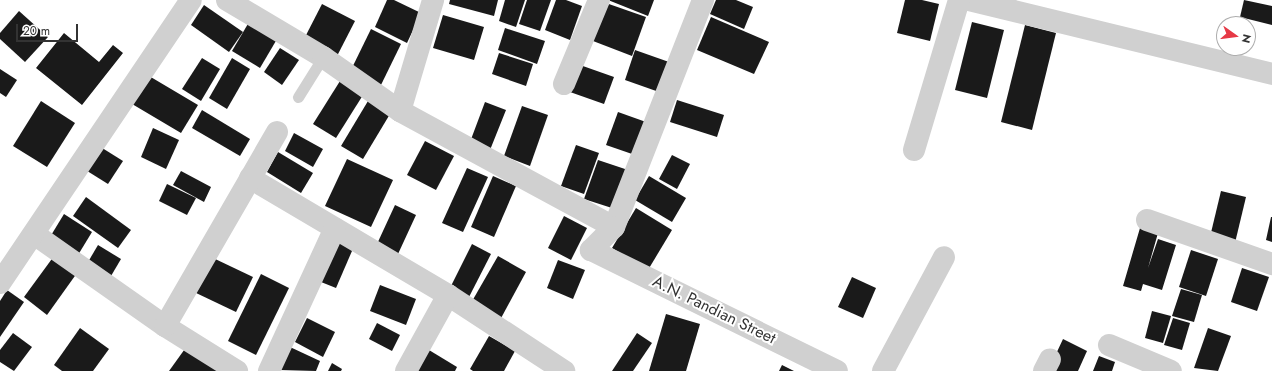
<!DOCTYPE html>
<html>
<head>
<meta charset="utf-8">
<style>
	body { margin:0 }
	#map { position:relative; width:1272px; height:371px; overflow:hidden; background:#fff; font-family:Jost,sans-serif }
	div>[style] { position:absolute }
	.building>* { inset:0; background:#1a1a1a }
	.service>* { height:11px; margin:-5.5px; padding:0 5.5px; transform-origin:5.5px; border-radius:5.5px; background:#d0d0d0 }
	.minor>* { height:22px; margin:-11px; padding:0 11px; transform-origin:11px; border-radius:11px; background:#d0d0d0 }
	span { translate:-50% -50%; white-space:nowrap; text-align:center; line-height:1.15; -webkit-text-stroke:4px #fff; paint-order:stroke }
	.street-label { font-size:16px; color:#333 }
	.north { position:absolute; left:1216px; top:16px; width:40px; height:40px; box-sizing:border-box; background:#fff; border:1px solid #adadad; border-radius:50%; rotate:104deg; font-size:11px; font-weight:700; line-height:16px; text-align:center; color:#333 }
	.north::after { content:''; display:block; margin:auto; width:14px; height:18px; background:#e63946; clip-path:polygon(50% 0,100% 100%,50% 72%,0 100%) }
	.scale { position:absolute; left:16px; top:24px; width:62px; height:18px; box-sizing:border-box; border:2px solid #333; border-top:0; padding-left:5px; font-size:12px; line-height:14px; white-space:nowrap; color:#333; -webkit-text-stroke:3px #fff; paint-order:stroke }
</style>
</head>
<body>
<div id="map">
	<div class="building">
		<i style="clip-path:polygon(387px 0,394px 0,421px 13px,407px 43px,375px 27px)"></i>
		<i style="clip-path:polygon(450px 0,498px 0,494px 16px,449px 4px)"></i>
		<i style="clip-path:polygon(505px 0,525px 0,516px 27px,499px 21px)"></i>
		<i style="clip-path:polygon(527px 0,551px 0,540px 31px,519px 24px)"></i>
		<i style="clip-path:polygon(556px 0,566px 0,582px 6px,570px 40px,545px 30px)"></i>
		<i style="clip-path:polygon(608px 0,654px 0,648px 16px)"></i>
		<i style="clip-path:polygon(716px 0,736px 0,753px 7px,744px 29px,710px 14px)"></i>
		<i style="clip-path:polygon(905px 0,922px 0,939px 4px,930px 41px,897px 33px)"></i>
		<i style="clip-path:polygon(1244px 0,1272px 6px,1272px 25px,1240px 17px)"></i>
		<i style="clip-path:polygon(606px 3px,646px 17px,632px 56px,593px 41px)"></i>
		<i style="clip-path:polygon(322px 4px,355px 21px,336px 58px,303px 41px)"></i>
		<i style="clip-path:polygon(204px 5px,243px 32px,229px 52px,191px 25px)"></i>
		<i style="clip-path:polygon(19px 11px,48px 37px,25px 62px,0 39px,0 33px)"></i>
		<i style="clip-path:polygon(443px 15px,484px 27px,474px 60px,433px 48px)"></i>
		<i style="clip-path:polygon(252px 17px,280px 34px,260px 68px,232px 51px)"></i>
		<i style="clip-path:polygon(711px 17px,769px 42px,754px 74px,697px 50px)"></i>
		<i style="clip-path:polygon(972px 22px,1004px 30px,987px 98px,955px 90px)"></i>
		<i style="clip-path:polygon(1025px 25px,1056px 33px,1032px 130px,1001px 122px)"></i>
		<i style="clip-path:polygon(505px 28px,545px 41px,537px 64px,498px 50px)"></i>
		<i style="clip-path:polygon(371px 29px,401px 44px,379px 89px,349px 74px)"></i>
		<i style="clip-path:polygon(64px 33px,99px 62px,113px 45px,123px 53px,82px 105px,36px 68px)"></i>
		<i style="clip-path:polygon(280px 48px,299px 60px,282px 85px,264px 72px)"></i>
		<i style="clip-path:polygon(635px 50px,669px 62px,659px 92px,625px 80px)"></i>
		<i style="clip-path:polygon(499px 53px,533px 64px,526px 86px,492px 74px)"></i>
		<i style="clip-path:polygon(202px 58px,220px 69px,201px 101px,182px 89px)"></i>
		<i style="clip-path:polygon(232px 58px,250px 69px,227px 109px,209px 98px)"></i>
		<i style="clip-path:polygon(580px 65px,614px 77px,604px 104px,570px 92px)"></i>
		<i style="clip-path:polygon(0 69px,17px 80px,6px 97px,0 93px)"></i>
		<i style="clip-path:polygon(144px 73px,198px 105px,181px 133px,127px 101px)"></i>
		<i style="clip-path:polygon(340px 81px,363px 95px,336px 138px,313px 124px)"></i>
		<i style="clip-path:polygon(677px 100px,724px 115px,717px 137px,670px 122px)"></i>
		<i style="clip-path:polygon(41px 101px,75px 123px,47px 167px,13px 146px)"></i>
		<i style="clip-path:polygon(368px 101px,390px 114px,363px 159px,341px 146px)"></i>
		<i style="clip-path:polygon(485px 102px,506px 110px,490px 150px,470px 142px)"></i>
		<i style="clip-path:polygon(522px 106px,548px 115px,530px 166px,504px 156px)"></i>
		<i style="clip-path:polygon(202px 110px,250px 139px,240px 156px,192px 128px)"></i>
		<i style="clip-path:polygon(618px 112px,646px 122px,635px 155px,606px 145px)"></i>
		<i style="clip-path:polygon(153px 128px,179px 140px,166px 169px,141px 157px)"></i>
		<i style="clip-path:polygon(294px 133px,323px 149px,313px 167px,285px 151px)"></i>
		<i style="clip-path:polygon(425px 141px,454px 156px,436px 190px,407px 175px)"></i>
		<i style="clip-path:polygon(576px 145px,599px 153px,584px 194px,561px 186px)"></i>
		<i style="clip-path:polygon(99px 146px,123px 161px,108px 184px,84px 169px)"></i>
		<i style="clip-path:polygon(278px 152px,313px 173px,301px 193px,267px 172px)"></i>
		<i style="clip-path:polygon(672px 155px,690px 164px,677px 189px,659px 179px)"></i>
		<i style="clip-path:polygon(347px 159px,393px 180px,371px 227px,325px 206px)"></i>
		<i style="clip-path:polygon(598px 160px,628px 170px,615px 209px,584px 199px)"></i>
		<i style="clip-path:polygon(467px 168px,488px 177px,463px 232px,442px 223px)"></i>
		<i style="clip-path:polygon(181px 171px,211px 187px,204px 202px,173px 185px)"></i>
		<i style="clip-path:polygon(493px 176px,516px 186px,494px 237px,471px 227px)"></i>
		<i style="clip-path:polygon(649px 176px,686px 198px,672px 222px,635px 200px)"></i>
		<i style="clip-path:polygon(167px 184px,196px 198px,187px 215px,159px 201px)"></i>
		<i style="clip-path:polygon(1221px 191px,1246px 197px,1234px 247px,1209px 241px)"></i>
		<i style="clip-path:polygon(86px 197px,131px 230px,118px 248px,73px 216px)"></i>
		<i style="clip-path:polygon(395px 205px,416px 215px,398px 254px,377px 244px)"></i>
		<i style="clip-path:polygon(636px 208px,672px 230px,648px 270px,612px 248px)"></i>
		<i style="clip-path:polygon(64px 214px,92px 232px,78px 255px,50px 237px)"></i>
		<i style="clip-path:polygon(564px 216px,587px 228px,571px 260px,548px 248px)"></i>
		<i style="clip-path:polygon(1271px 217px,1272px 217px,1272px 242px,1266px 240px)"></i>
		<i style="clip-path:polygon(1140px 228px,1158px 233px,1148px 268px,1158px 239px,1176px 245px,1162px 290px,1143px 284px,1141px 291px,1123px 286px)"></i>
		<i style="clip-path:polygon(335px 236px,355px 244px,336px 288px,316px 280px)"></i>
		<i style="clip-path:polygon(472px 244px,491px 254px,469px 297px,450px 288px)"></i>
		<i style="clip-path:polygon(98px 245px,121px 259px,111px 276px,88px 262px)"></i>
		<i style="clip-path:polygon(1191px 250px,1218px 259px,1206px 296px,1179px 287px)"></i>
		<i style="clip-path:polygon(54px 256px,77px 273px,47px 315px,24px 297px)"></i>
		<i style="clip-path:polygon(498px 256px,526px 272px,500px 320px,471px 303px)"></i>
		<i style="clip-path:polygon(211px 257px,253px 277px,236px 312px,194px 292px)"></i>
		<i style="clip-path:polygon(558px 260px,585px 270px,573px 299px,547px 288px)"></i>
		<i style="clip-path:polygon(1242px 268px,1269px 277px,1257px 311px,1231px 302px)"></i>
		<i style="clip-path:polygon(261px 274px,289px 288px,256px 355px,228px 341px)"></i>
		<i style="clip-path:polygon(852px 277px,876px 288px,863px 318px,838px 307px)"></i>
		<i style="clip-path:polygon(380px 285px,416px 299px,406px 325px,370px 311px)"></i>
		<i style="clip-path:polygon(1181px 289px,1202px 295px,1194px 322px,1172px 316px)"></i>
		<i style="clip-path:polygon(7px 290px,24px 302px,0 337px,0 301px)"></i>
		<i style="clip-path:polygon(1152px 311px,1171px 316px,1163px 343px,1145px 338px)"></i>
		<i style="clip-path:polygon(666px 314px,700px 324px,686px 371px,649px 371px)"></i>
		<i style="clip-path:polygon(307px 318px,335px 332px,323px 357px,295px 342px)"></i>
		<i style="clip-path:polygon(1173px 318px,1190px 323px,1182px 350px,1164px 345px)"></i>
		<i style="clip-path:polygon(377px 323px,400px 335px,392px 351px,369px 339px)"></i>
		<i style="clip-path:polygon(80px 328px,109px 349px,93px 371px,62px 371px,54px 365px)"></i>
		<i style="clip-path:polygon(1208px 328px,1231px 336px,1218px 371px,1194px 368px)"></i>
		<i style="clip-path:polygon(13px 333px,32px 347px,14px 371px,0 362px,0 350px)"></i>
		<i style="clip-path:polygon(637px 333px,652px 343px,633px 371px,612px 371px)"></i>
		<i style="clip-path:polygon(489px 336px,515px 351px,504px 371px,473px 371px,470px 369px)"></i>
		<i style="clip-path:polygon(1063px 339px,1087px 351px,1078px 371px,1048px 371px)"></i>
		<i style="clip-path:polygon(187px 346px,218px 371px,169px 371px)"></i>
		<i style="clip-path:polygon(290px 347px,320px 361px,316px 371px,279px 370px)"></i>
		<i style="clip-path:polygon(424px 347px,457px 367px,455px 371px,410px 371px)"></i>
		<i style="clip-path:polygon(1099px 356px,1115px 362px,1112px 371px,1093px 371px)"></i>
		<i style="clip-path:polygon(332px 363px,342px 369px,341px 371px,328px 371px)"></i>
		<i style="clip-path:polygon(782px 365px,794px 371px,779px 371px)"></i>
	</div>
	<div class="service">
		<i style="left:298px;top:97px;width:47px;rotate:-58deg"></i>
	</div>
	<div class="minor">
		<i style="left:227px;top:0;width:112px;rotate:30.7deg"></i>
		<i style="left:323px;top:57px;width:94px;rotate:35deg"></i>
		<i style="left:400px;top:111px;width:243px;rotate:28.5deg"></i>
		<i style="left:703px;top:0;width:244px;rotate:111.4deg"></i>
		<i style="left:614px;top:227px;width:33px;rotate:135deg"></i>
		<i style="left:591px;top:250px;width:274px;rotate:26.2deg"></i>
		<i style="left:969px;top:0;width:312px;rotate:13.7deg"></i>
		<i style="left:564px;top:84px;width:91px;rotate:-67.4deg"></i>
		<i style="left:400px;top:111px;width:116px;rotate:-73.4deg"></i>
		<i style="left:914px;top:150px;width:157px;rotate:-73.3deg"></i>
		<i style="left:250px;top:178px;width:230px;rotate:30.6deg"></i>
		<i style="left:448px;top:295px;width:139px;rotate:33.2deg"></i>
		<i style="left:1147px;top:220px;width:133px;rotate:19.4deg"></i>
		<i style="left:34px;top:234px;width:160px;rotate:35.1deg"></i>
		<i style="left:165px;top:326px;width:85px;rotate:32deg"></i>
		<i style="left:0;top:283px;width:341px;rotate:-56deg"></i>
		<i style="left:165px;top:326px;width:224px;rotate:-60deg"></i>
		<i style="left:1109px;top:345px;width:67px;rotate:22.8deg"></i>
		<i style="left:269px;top:371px;width:157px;rotate:-65.2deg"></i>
		<i style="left:406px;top:371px;width:87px;rotate:-61.1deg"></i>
		<i style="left:883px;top:371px;width:129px;rotate:-61.8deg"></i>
		<i style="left:1044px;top:371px;width:13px;rotate:-63deg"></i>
	</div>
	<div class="street-label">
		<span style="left:714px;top:310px;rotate:26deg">A.N. Pandian Street</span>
	</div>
	<div class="north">N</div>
	<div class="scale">20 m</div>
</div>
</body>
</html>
